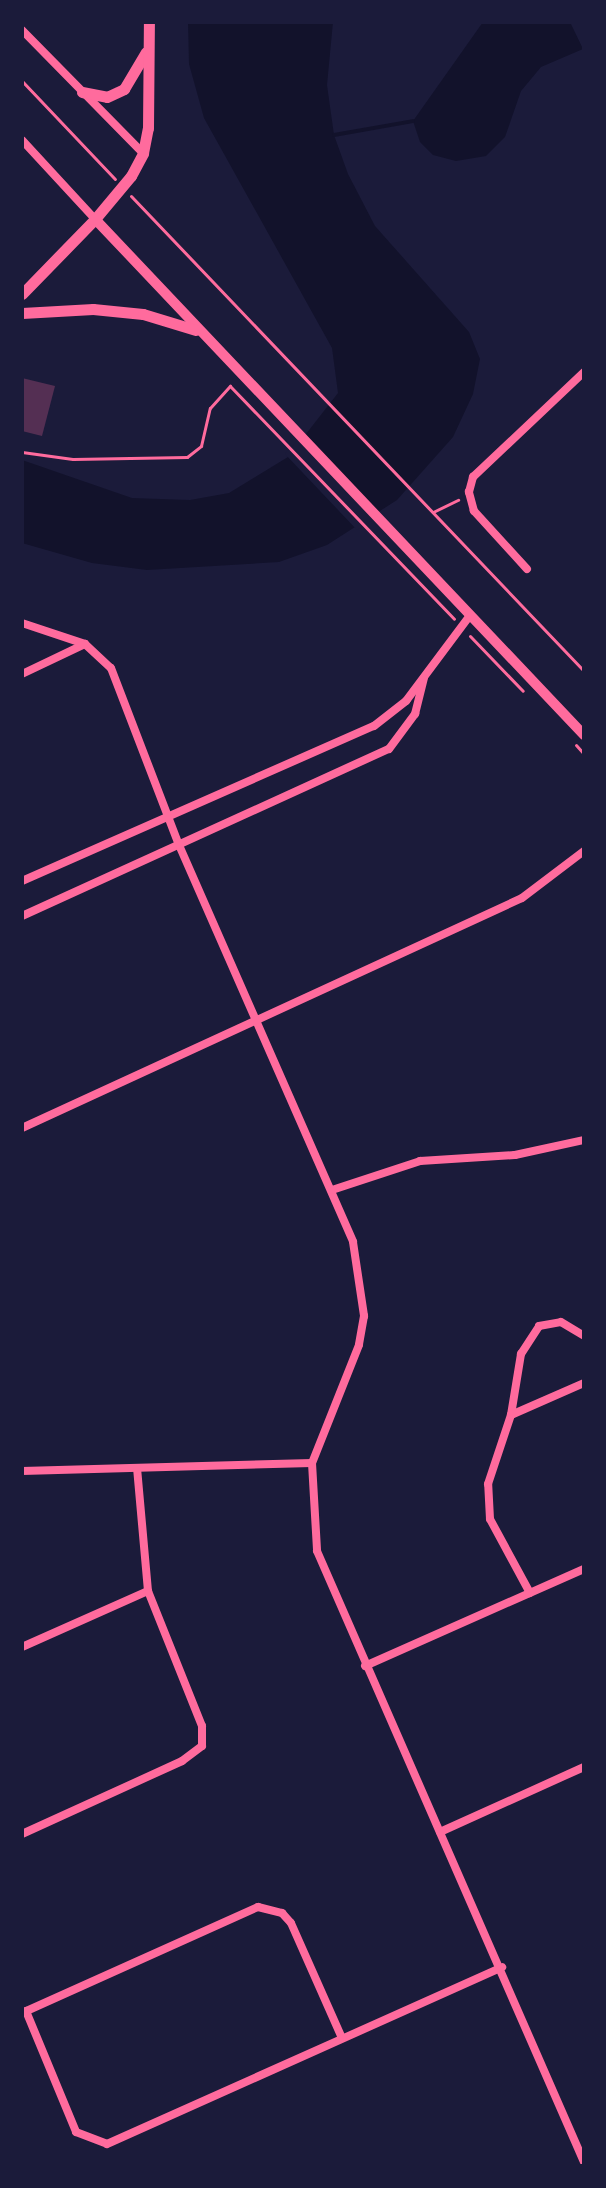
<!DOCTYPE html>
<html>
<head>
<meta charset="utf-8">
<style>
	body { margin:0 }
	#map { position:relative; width:606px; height:2188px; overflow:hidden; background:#1b1b3a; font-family:Barlow,sans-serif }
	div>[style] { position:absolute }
	.water>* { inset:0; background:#12122b }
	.pier>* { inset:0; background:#1b1b3a }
	.stream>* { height:4px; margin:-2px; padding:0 2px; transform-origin:2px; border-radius:2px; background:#12122b }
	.building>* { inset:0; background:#542f53 }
	.path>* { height:3px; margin:-1.5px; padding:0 1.5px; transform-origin:1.5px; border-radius:1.5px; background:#ff6b9d }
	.minor>* { height:8px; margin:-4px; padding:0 4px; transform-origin:4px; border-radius:4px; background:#ff6b9d }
	.tertiary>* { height:10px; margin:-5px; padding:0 5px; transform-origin:5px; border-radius:5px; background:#ff6b9d }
	.secondary>* { height:11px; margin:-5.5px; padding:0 5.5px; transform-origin:5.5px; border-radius:5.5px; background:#ff6b9d }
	span { translate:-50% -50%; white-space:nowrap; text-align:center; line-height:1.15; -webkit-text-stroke:6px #1b1b3a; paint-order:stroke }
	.frame { position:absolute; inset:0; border:24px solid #1b1b3a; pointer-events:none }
</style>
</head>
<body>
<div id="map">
	<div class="water">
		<i style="clip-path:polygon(188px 22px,333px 22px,327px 85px,334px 135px,348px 174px,375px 226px,469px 332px,480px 359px,473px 394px,453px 437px,397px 500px,327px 545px,279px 562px,147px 570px,92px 563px,22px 543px,22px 460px,132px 498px,190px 500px,229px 493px,288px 457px,338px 393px,332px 348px,204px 118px,189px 64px)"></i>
		<i style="clip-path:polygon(483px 22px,570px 22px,583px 49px,541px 67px,521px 91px,505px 137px,486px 156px,456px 161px,433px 155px,420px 142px,413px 121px)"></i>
	</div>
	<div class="pier">
		<i style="clip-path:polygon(304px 433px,381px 515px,357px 530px,285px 454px)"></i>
	</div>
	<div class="stream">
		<i style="left:334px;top:135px;width:80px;rotate:-10deg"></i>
	</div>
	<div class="building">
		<i style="clip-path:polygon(22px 378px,55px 386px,42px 436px,22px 431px)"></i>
	</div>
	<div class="path">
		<i style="left:22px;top:81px;width:135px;rotate:46.5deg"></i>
		<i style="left:131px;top:196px;width:656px;rotate:46.36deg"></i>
		<i style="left:22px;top:452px;width:51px;rotate:7.8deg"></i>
		<i style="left:73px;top:459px;width:114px;rotate:-1deg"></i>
		<i style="left:187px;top:457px;width:18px;rotate:-38deg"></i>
		<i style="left:201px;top:446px;width:39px;rotate:-77deg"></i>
		<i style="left:210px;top:408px;width:30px;rotate:-48deg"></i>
		<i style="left:230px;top:386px;width:323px;rotate:46.1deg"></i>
		<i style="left:433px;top:512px;width:28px;rotate:-26deg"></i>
		<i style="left:470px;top:636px;width:76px;rotate:46.1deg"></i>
		<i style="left:576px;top:745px;width:12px;rotate:48deg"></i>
	</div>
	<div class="minor">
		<i style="left:22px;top:30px;width:173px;rotate:45.5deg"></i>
		<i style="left:22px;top:140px;width:108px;rotate:47.3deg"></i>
		<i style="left:527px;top:569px;width:79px;rotate:-132.4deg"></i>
		<i style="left:474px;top:511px;width:20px;rotate:-105deg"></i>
		<i style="left:469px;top:492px;width:16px;rotate:-75deg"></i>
		<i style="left:473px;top:477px;width:153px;rotate:-43.4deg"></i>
		<i style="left:22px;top:623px;width:66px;rotate:18.4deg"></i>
		<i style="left:85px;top:644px;width:35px;rotate:43deg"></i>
		<i style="left:111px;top:668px;width:190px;rotate:69deg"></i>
		<i style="left:179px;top:845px;width:433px;rotate:66.3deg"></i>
		<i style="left:353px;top:1242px;width:75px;rotate:81.5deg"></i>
		<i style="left:364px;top:1316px;width:29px;rotate:100deg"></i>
		<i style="left:359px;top:1345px;width:127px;rotate:111.7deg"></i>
		<i style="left:312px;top:1463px;width:88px;rotate:86.7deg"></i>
		<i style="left:317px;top:1551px;width:667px;rotate:66.4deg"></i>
		<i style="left:22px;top:674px;width:70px;rotate:-25.5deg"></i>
		<i style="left:22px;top:881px;width:385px;rotate:-23.8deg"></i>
		<i style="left:374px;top:726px;width:41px;rotate:-38deg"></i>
		<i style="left:406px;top:701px;width:104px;rotate:-53.2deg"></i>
		<i style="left:22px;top:916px;width:403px;rotate:-24.5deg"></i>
		<i style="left:389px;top:749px;width:44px;rotate:-53.4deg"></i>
		<i style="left:415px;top:714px;width:37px;rotate:-76deg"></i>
		<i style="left:22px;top:1128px;width:550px;rotate:-24.7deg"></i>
		<i style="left:522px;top:898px;width:78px;rotate:-37.2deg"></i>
		<i style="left:332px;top:1190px;width:93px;rotate:-18.2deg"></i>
		<i style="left:420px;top:1161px;width:95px;rotate:-3.6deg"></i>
		<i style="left:515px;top:1155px;width:71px;rotate:-12.3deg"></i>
		<i style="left:511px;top:1415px;width:62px;rotate:-80.7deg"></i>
		<i style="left:521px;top:1354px;width:33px;rotate:-57deg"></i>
		<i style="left:539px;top:1326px;width:22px;rotate:-10deg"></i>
		<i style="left:561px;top:1322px;width:27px;rotate:31deg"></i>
		<i style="left:22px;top:1471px;width:290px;rotate:-1.6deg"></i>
		<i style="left:530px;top:1593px;width:84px;rotate:-118.4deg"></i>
		<i style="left:490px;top:1519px;width:35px;rotate:-93deg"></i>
		<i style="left:488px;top:1484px;width:73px;rotate:-71.6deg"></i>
		<i style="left:511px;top:1415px;width:80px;rotate:-23.7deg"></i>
		<i style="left:22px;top:1647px;width:138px;rotate:-24deg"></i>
		<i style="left:365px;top:1666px;width:240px;rotate:-23.9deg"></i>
		<i style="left:440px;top:1832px;width:158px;rotate:-24.3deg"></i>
		<i style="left:22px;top:1834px;width:176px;rotate:-24.5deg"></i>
		<i style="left:182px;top:1761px;width:25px;rotate:-37deg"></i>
		<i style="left:202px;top:1746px;width:20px;rotate:-90deg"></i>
		<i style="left:202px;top:1726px;width:145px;rotate:-111.8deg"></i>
		<i style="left:148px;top:1591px;width:123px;rotate:-95.1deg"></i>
		<i style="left:26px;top:2011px;width:131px;rotate:67.5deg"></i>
		<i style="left:76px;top:2132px;width:33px;rotate:21deg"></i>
		<i style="left:107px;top:2144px;width:433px;rotate:-24.1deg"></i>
		<i style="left:22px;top:2013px;width:259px;rotate:-24.2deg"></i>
		<i style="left:258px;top:1907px;width:25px;rotate:14deg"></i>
		<i style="left:282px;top:1913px;width:13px;rotate:48deg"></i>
		<i style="left:291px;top:1923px;width:126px;rotate:66.1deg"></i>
	</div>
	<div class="tertiary">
		<i style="left:95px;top:219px;width:711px;rotate:46.54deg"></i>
	</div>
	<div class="secondary">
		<i style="left:82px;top:92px;width:25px;rotate:11deg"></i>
		<i style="left:107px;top:97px;width:19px;rotate:-25deg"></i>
		<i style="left:124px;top:89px;width:43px;rotate:-59.3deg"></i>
		<i style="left:22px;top:294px;width:105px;rotate:-45.8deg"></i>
		<i style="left:95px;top:219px;width:56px;rotate:-50.1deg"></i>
		<i style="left:131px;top:176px;width:26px;rotate:-62deg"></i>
		<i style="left:143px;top:153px;width:25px;rotate:-79deg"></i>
		<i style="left:148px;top:128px;width:106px;rotate:-89.5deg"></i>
		<i style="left:22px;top:313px;width:71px;rotate:-3.2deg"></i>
		<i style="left:93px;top:309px;width:50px;rotate:5.7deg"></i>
		<i style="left:143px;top:314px;width:55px;rotate:16.8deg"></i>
	</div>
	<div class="frame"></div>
</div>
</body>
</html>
